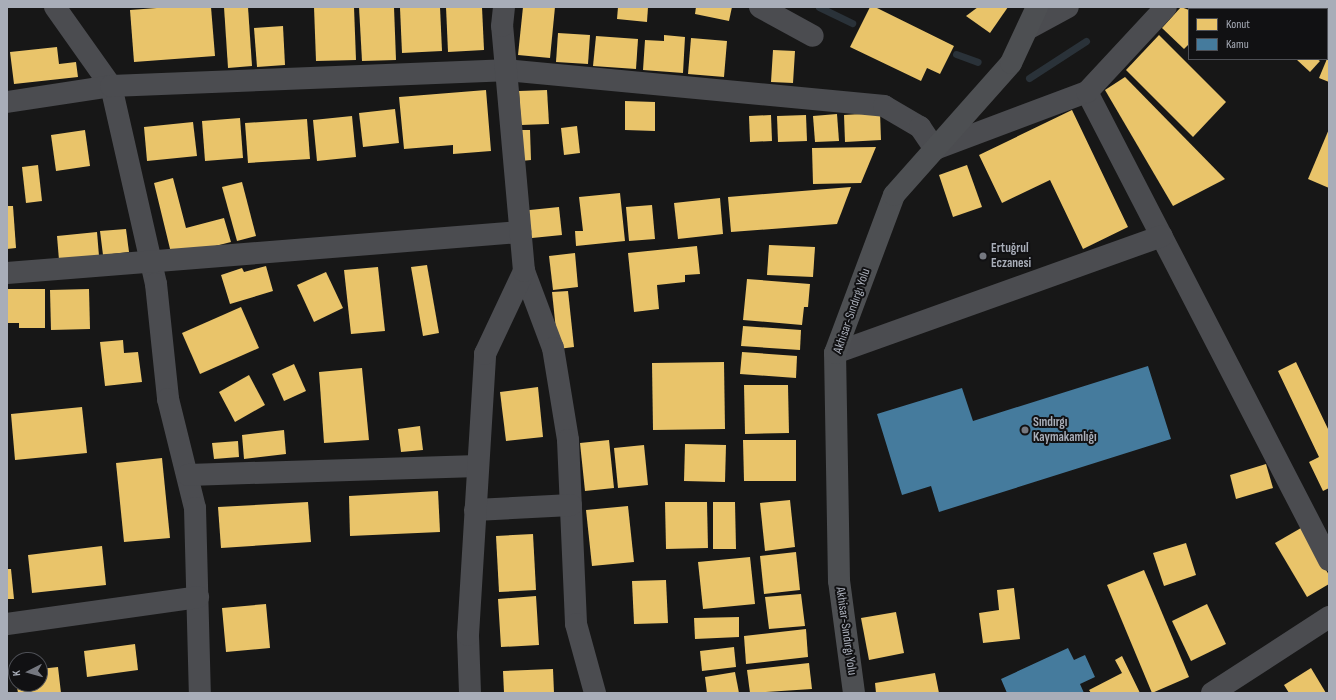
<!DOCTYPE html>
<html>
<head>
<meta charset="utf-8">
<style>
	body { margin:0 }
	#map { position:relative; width:1336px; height:700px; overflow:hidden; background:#171717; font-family:"Sofia Sans Condensed",sans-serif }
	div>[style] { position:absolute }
	.homes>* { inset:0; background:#e9c46a }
	.public>* { inset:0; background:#457b9d }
	.stream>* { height:7px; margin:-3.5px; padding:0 3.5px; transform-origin:3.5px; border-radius:3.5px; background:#2a3239 }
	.minor>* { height:22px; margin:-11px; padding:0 11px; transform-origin:11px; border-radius:11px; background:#4b4c50 }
	.major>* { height:22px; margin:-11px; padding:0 11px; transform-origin:11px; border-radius:11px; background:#4d4f52 }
	.dots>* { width:11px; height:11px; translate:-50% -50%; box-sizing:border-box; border:2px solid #111113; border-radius:50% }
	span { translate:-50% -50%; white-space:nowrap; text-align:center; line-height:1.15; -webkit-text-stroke:4px #111113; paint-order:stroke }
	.poi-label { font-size:13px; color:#a8adb8; font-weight:700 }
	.left { translate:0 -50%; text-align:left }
	.street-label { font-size:13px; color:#a8adb8 }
	.frame { position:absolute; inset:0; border:8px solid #a8adb8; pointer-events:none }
	.legend { position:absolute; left:1188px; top:8px; width:140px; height:52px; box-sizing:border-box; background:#111113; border:1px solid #4d4f55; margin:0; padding:5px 7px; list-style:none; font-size:12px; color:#a8adb8 }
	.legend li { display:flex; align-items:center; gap:8px; height:20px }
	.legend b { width:20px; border:1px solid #4d4f55 }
	.north { position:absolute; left:8px; top:652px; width:40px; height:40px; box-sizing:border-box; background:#111113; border:1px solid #4d4f55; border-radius:50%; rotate:264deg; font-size:11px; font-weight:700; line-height:16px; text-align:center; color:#a8adb8 }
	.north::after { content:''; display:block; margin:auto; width:14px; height:18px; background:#757880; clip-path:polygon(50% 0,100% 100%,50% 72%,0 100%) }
</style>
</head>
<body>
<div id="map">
	<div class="homes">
		<i style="clip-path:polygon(170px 7px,211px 7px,215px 56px,134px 62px,130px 10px)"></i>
		<i style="clip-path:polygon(224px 7px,248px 7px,252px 66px,228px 68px)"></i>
		<i style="clip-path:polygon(314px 7px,354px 7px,356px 60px,316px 61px)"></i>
		<i style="clip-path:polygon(359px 7px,394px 7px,396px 60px,362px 61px)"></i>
		<i style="clip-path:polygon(440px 7px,442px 51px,402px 53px,400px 8px)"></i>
		<i style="clip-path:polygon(446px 7px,482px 7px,484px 50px,448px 52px)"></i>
		<i style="clip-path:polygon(523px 7px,555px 7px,550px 58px,518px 55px)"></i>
		<i style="clip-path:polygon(618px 7px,648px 7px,647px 22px,617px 19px)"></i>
		<i style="clip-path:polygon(696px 7px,732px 7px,729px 21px,695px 14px)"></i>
		<i style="clip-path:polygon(870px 7px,875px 7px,954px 46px,940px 74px,927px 68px,921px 81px,850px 47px)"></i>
		<i style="clip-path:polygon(978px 7px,1008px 7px,990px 33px,966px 16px)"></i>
		<i style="clip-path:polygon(1181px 7px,1189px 10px,1189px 44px,1184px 49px,1162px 28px)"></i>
		<i style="clip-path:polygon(1208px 7px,1257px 7px,1254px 9px)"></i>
		<i style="clip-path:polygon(1277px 7px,1309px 7px,1307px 9px)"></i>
		<i style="clip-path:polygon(283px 26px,285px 65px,257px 67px,254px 28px)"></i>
		<i style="clip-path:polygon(558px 33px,590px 35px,588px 64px,556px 62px)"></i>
		<i style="clip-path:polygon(664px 35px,685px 37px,683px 73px,643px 70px,645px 40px,664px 41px)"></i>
		<i style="clip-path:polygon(1159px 35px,1226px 102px,1193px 137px,1126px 70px)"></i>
		<i style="clip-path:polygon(596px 36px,638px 39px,636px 69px,593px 66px)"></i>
		<i style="clip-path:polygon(691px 38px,727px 41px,724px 77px,688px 74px)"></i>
		<i style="clip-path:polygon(57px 47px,59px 64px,76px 62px,78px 77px,14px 84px,10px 52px)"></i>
		<i style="clip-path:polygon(773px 50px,795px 51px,793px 83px,771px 82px)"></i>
		<i style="clip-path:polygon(1329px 54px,1329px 82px,1319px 78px)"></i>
		<i style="clip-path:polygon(1296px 59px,1317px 59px,1320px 61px,1310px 72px)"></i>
		<i style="clip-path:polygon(1125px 77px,1225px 179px,1173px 206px,1105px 90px)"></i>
		<i style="clip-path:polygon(486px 90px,491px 151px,453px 154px,453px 145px,404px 149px,399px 97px)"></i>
		<i style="clip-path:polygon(547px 90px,549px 124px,521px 125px,519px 91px)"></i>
		<i style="clip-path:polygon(625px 101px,655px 102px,655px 131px,625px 130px)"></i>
		<i style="clip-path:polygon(395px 109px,399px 143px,363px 147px,359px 113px)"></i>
		<i style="clip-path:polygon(1072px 110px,1128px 227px,1083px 249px,1050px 180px,1002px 203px,979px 155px)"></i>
		<i style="clip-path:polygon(880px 113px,881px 140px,845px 142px,844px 115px)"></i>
		<i style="clip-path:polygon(837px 114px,839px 141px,815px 142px,813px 116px)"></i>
		<i style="clip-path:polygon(771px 115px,772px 141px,750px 142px,749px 116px)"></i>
		<i style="clip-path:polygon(806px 115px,807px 141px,778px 142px,777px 116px)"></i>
		<i style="clip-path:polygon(352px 116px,356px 157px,317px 161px,313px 120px)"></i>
		<i style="clip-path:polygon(240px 118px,243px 158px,205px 161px,202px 121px)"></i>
		<i style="clip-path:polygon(307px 119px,310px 159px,248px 163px,245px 123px)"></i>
		<i style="clip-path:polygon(193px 122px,197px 156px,147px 161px,144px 127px)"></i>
		<i style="clip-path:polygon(577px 126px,580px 153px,564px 155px,561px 128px)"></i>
		<i style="clip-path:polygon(1329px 129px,1329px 188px,1308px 179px)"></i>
		<i style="clip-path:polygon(85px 130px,90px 166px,56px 171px,51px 135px)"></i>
		<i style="clip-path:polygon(519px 130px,530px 130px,531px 160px,521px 161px)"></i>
		<i style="clip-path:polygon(876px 147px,861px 183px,813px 184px,812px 148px)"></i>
		<i style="clip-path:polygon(38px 165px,42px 201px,26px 203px,22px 167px)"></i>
		<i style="clip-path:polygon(967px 165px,982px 207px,953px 217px,939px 175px)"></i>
		<i style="clip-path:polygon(173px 178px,186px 228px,224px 218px,231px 242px,172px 257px,154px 183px)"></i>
		<i style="clip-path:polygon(242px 182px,256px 236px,237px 241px,222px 187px)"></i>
		<i style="clip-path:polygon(851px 187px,837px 224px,731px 232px,728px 197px)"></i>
		<i style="clip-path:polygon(620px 193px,625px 241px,576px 246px,575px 231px,583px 231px,579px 197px)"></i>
		<i style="clip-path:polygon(720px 198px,723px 234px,678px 239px,674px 203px)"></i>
		<i style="clip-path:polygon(652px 205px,655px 239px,629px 241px,626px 207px)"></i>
		<i style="clip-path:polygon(7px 206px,13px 206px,16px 248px,7px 249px)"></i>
		<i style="clip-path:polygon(559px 207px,562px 235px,522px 239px,520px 211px)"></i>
		<i style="clip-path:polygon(126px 229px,129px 252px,103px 255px,100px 231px)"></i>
		<i style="clip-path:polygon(97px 232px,99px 256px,59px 260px,57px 236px)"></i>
		<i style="clip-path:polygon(769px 245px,815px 247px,813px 277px,767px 275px)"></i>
		<i style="clip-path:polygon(697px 246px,700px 274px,685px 275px,685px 282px,657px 285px,659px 309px,634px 312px,628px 253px)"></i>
		<i style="clip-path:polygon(575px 253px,578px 287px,553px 290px,549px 256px)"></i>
		<i style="clip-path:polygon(427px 265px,439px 333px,423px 336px,411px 267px)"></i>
		<i style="clip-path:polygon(266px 266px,273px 291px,230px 304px,221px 275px,242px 268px,244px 272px)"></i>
		<i style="clip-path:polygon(378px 267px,385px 331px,351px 334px,344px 270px)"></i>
		<i style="clip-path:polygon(326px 272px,343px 308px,314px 322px,297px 285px)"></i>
		<i style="clip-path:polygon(747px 279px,810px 284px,808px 307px,804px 307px,802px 325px,743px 320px)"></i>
		<i style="clip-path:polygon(7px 289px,45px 289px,45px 328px,19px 328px,19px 323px,7px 323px)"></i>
		<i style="clip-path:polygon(89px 289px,90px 329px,51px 330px,50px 290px)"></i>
		<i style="clip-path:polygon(568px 291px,574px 347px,558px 349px,552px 292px)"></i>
		<i style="clip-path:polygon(241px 307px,259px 348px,200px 374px,182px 333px)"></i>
		<i style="clip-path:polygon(743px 326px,801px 330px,800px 350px,741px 346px)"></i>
		<i style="clip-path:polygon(123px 340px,124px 353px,138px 352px,142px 382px,105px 386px,100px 342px)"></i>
		<i style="clip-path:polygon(742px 352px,797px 356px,796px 378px,740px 374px)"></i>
		<i style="clip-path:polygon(724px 362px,725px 429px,653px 430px,652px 363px)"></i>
		<i style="clip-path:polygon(1296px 362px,1329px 431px,1329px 488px,1323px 491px,1309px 462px,1319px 457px,1278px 371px)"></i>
		<i style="clip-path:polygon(294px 364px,306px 391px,284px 401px,272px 374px)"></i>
		<i style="clip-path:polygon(362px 368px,369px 440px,324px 443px,319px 372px)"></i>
		<i style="clip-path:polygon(249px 375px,265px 405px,235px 422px,219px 392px)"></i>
		<i style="clip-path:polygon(744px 385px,788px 385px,789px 433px,745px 434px)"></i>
		<i style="clip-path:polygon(538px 387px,543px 437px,506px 441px,500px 392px)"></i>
		<i style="clip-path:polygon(82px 407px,87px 453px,15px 460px,11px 414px)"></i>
		<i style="clip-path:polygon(420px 426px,423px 450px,401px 452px,398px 429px)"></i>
		<i style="clip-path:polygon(284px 430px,286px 454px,244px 459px,242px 435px)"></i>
		<i style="clip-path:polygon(609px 440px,614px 488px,585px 491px,580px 443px)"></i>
		<i style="clip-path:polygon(743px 440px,796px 440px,796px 481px,744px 481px)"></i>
		<i style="clip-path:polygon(238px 441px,239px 457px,214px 459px,212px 443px)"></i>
		<i style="clip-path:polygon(685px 444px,726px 445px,725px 482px,684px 481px)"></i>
		<i style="clip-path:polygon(644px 445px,648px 485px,618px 488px,614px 448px)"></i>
		<i style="clip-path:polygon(162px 458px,170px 538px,124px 542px,116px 463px)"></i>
		<i style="clip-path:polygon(1266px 464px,1273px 488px,1236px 499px,1230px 475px)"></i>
		<i style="clip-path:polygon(438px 491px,440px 532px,350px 536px,349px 496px)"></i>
		<i style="clip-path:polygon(790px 500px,795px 547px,765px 551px,760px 503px)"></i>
		<i style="clip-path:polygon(308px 502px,311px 542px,221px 548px,218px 507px)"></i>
		<i style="clip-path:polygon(665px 502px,707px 502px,708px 548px,666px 549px)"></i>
		<i style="clip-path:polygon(713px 502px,735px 502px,736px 549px,713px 549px)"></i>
		<i style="clip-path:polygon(628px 506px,634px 562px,592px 566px,586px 510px)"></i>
		<i style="clip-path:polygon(1301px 528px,1329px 575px,1329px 584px,1307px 597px,1275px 543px)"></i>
		<i style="clip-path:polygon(533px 534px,536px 590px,499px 592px,496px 536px)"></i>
		<i style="clip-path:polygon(1186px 543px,1196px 575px,1164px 586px,1153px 553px)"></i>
		<i style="clip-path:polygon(102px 546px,106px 585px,32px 593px,28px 555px)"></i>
		<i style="clip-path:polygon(796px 552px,800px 590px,764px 594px,760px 556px)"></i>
		<i style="clip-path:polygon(750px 557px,755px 604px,703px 609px,698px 562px)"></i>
		<i style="clip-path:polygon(7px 569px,11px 569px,14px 599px,7px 599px)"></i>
		<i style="clip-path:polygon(1144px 570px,1189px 677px,1152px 693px,1107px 585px)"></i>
		<i style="clip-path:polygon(666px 580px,668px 623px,634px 624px,632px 581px)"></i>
		<i style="clip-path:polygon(1014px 588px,1020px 639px,983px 643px,979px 613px,999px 610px,997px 590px)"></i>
		<i style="clip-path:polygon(801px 594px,805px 626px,769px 629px,765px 597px)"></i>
		<i style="clip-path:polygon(536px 596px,539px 645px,501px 647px,498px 599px)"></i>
		<i style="clip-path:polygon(266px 604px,270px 648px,226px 652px,222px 608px)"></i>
		<i style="clip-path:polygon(1207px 604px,1226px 644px,1191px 661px,1172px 621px)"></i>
		<i style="clip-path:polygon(896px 612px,904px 653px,869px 660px,861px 618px)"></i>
		<i style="clip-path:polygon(739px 617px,739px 637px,695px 639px,694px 618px)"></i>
		<i style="clip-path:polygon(806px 629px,808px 657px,746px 664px,744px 636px)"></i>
		<i style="clip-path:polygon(135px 644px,138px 670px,87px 677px,84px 651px)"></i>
		<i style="clip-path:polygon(734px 647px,736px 667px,702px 671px,700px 651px)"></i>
		<i style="clip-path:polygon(1122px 656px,1140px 693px,1091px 693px,1089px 690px,1122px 673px,1115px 660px)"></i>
		<i style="clip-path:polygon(809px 663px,812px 689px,750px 693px,747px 670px)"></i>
		<i style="clip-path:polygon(58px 667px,61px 693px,18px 693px,17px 687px,23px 687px,23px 684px,40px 684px,40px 669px)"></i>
		<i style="clip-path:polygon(1311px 668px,1326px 693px,1289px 693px,1284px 685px)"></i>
		<i style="clip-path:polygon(553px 669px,554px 693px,504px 693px,503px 671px)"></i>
		<i style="clip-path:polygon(735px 672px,739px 693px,707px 693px,705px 677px)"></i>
		<i style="clip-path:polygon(935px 673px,939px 693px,876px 693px,875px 683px)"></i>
	</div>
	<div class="public">
		<i style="clip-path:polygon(1148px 366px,1171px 439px,939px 512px,931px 486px,902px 495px,877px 414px,962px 388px,973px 421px)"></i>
		<i style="clip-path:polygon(1068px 648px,1074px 660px,1085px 655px,1095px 677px,1080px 684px,1084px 693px,1007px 693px,1001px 679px)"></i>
	</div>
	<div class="stream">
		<i style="left:819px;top:7px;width:37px;rotate:26deg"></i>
		<i style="left:956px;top:54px;width:23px;rotate:20deg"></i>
		<i style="left:1029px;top:78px;width:68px;rotate:-33deg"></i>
	</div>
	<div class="minor">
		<i style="left:55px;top:7px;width:97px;rotate:54.7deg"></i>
		<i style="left:111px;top:86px;width:203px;rotate:77.2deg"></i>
		<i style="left:156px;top:284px;width:116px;rotate:84deg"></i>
		<i style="left:168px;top:399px;width:112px;rotate:76.1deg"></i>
		<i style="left:195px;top:508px;width:185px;rotate:88.5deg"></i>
		<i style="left:760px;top:7px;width:60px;rotate:28.7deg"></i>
		<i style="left:1029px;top:28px;width:44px;rotate:-28.3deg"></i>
		<i style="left:1087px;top:92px;width:527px;rotate:62.66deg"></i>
		<i style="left:7px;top:102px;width:105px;rotate:-8.7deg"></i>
		<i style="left:111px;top:86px;width:394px;rotate:-2.3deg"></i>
		<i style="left:505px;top:70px;width:381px;rotate:5.4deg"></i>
		<i style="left:884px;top:106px;width:42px;rotate:30.3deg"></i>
		<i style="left:920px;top:127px;width:27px;rotate:56deg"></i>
		<i style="left:935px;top:149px;width:162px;rotate:-20.6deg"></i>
		<i style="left:1087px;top:92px;width:116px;rotate:-47.1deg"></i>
		<i style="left:524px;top:271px;width:82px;rotate:69.4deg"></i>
		<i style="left:553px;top:348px;width:93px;rotate:80.7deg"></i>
		<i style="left:568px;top:440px;width:184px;rotate:87.5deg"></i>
		<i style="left:576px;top:624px;width:72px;rotate:74.6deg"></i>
		<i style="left:7px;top:273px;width:515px;rotate:-4.57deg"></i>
		<i style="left:835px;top:353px;width:347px;rotate:-19.7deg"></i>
		<i style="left:188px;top:475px;width:290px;rotate:-1.8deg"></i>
		<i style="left:475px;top:510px;width:96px;rotate:-3deg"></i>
		<i style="left:7px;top:624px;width:193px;rotate:-8deg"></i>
		<i style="left:470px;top:693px;width:58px;rotate:-92deg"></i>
		<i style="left:468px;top:635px;width:282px;rotate:-86.5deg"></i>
		<i style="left:485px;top:354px;width:92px;rotate:-64.8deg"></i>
		<i style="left:524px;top:271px;width:246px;rotate:-95.1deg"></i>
		<i style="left:502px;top:26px;width:19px;rotate:-84deg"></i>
		<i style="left:1212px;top:693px;width:140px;rotate:-33deg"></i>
	</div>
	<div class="major">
		<i style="left:854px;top:693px;width:113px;rotate:-97.6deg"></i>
		<i style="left:839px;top:581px;width:228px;rotate:-91deg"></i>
		<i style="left:835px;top:353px;width:169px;rotate:-69.5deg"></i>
		<i style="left:894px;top:195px;width:176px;rotate:-48.4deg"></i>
		<i style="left:1011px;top:63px;width:62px;rotate:-65.1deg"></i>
	</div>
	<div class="dots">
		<i style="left:983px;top:256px;background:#757880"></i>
		<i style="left:1025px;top:430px;background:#757880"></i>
	</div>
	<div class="poi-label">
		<span class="left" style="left:991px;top:256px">Ertuğrul<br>Eczanesi</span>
		<span class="left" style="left:1033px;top:430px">Sındırgı<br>Kaymakamlığı</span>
	</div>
	<div class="street-label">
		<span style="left:852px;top:311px;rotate:-71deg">Akhisar-Sındırgı Yolu</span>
		<span style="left:846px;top:631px;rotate:82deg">Akhisar-Sındırgı Yolu</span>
	</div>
	<div class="frame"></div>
	<ul class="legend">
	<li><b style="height:11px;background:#e9c46a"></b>Konut</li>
	<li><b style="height:11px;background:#457b9d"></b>Kamu</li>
	</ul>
	<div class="north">K</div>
</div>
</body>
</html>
